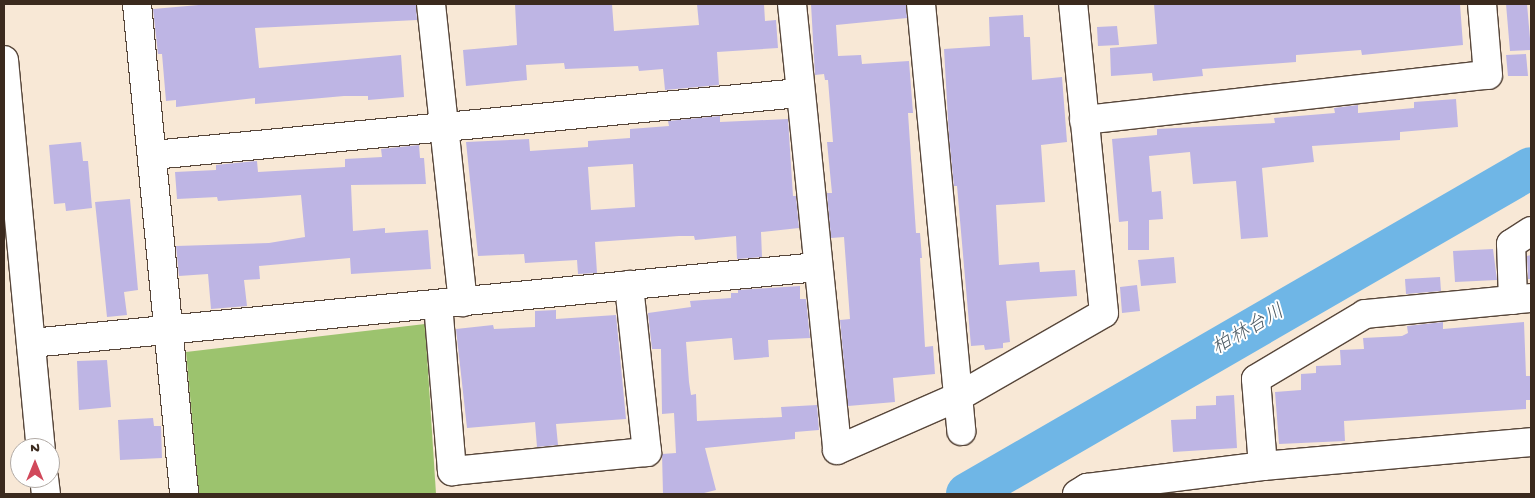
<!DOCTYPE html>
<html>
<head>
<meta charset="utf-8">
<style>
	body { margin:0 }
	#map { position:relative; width:1535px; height:498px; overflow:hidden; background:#f8e8d6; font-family:"Gochi Hand","Klee One",sans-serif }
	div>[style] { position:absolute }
	.green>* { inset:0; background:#9cc36e }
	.river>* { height:42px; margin:-21px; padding:0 21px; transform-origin:21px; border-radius:21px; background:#6fb6e6 }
	.building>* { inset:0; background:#beb5e4 }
	.roads { filter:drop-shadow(1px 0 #57463a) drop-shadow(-1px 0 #57463a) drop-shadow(0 1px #57463a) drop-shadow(0 -1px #57463a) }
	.minor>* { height:28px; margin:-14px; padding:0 14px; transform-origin:14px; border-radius:14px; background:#fff }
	span { translate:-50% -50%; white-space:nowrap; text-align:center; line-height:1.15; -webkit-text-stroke:4px #fff; paint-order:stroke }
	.water-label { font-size:20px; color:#4d5b64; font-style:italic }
	.frame { position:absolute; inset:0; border:5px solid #3b2a1e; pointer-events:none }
	.north { position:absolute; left:10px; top:438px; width:50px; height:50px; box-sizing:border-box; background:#fff; border:1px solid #b1aaa5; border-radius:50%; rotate:0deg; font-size:14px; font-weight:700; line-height:20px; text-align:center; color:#3b2a1e }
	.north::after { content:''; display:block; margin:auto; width:18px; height:22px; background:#d1495b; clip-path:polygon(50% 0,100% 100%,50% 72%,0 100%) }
</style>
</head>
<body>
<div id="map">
	<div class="green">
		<i style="clip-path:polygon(425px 324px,436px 494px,199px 494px,186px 352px)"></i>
	</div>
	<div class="river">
		<i style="left:967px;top:494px;width:651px;rotate:-30.03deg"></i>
	</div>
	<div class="building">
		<i style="clip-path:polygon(210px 4px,416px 4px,417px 20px,255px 28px,259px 68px,401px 55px,404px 97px,368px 100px,368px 96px,344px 96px,255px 104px,255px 98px,176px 107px,176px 100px,166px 101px,162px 54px,158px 54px,153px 9px)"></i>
		<i style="clip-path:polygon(515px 4px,612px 4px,614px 31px,699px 25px,697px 4px,764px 4px,765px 21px,776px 20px,778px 48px,717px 52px,719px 85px,665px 90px,663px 69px,639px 71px,638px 66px,565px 69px,564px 63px,526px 65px,527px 80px,466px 86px,463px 50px,517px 45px)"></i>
		<i style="clip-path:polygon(811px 4px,906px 4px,907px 18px,836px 25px,838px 56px,861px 55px,862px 64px,909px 61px,913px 113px,908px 113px,916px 233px,920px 233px,922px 258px,920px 258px,925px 347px,933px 346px,935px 374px,893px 378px,895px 402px,848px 406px,840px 320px,850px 319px,844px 237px,831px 238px,827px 193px,832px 193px,827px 142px,833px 142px,828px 80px,825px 80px,824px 74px,815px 75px)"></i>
		<i style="clip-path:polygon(1154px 4px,1460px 4px,1463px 45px,1362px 55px,1361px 50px,1296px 55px,1296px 62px,1202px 69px,1203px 76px,1153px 81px,1152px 73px,1111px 76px,1110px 48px,1157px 44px)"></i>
		<i style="clip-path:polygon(1506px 4px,1527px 4px,1531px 50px,1510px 51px)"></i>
		<i style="clip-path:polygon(1023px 15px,1024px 37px,1030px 37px,1032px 80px,1062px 77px,1067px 142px,1041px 145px,1045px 202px,996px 205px,999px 265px,1039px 262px,1040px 272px,1075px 270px,1077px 296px,1006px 301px,1010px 342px,1003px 343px,1003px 348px,985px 350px,984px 345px,971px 346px,957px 186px,954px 186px,949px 137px,944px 49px,990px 46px,989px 17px)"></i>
		<i style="clip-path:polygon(1117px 26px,1119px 45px,1098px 46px,1097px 27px)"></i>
		<i style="clip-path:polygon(1526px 54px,1528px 76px,1508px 76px,1506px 55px)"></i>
		<i style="clip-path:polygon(1456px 99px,1458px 127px,1400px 132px,1400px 140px,1312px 146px,1314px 162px,1262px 168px,1268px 237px,1241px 239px,1236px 181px,1193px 184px,1190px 152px,1149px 156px,1152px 192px,1161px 191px,1163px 219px,1149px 220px,1149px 250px,1128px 250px,1128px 221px,1119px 222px,1112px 139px,1157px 135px,1157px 129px,1275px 123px,1274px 118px,1335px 113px,1334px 108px,1358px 105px,1358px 113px,1414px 108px,1414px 102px)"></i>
		<i style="clip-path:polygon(evenodd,720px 116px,720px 122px,788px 119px,793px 196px,796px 196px,799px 228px,761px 232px,762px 257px,737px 259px,736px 236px,695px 240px,694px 236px,679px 236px,595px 242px,597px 273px,578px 274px,577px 260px,525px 263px,524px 254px,478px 256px,466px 142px,529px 139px,530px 151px,588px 147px,588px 141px,630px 138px,630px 129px,669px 126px,668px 121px,720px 116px,633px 164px,635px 207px,591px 210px,588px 167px,633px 164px)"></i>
		<i style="clip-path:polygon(81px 142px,83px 161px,88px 161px,92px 208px,66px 211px,65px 203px,54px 204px,49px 145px)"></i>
		<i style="clip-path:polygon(419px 145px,420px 158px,424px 158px,426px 184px,351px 185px,353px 231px,385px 228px,385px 233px,428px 230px,431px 269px,351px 274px,350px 258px,259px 266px,260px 279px,244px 280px,247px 306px,211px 309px,208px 274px,179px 276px,176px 246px,269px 243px,305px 237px,301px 195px,218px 201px,217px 197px,177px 199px,175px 172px,216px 170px,216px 165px,257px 161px,258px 172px,345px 167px,345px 159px,382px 157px,381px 149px)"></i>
		<i style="clip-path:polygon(130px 199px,138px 290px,124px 292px,127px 315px,107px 317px,95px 202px)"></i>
		<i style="clip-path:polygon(1493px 249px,1497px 280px,1455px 282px,1453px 251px)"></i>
		<i style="clip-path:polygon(1531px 255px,1531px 279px,1528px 279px,1527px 256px)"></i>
		<i style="clip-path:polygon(1174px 257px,1176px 283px,1141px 286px,1138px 260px)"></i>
		<i style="clip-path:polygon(1440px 277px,1441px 291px,1406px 294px,1405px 279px)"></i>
		<i style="clip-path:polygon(1137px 285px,1140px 311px,1122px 313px,1120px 287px)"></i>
		<i style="clip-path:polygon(800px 286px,800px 299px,806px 299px,810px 338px,768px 340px,769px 357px,734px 360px,732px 338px,686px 342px,689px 382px,691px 395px,696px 394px,697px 421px,782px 417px,781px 407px,817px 405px,819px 430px,795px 432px,795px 439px,705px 448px,716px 490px,700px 494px,663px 494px,662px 454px,676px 453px,674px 413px,662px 414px,661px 349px,652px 349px,648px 313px,691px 307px,690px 301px,731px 298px,731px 293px,738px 293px,738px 290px)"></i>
		<i style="clip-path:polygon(556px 310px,556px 319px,616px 315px,626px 419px,556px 424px,558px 445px,537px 447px,535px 422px,467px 428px,456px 329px,493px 325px,494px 329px,535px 327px,535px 311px)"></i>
		<i style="clip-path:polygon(1443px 322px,1443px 329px,1524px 322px,1526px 376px,1531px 376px,1531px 400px,1526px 400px,1526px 409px,1344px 421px,1345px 441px,1279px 444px,1275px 392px,1301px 390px,1301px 374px,1316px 373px,1316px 366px,1341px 365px,1340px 350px,1364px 349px,1363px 338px,1402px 336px,1408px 333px,1407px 326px)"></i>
		<i style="clip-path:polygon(107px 360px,111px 407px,79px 410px,77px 361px)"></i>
		<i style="clip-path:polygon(1234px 395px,1237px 448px,1173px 452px,1171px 420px,1196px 419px,1196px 406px,1216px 405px,1216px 396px)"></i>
		<i style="clip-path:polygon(153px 418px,154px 426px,161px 426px,162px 458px,120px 460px,118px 420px)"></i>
	</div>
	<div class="roads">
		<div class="minor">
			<i style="left:137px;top:4px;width:492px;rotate:84.5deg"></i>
			<i style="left:431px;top:4px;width:300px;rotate:83.9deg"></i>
			<i style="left:792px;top:4px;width:448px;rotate:84.2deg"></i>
			<i style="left:837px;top:450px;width:132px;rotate:-23.7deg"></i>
			<i style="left:958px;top:397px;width:168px;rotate:-29.9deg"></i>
			<i style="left:1104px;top:313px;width:311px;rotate:-95.7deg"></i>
			<i style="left:921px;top:4px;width:429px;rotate:84.6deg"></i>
			<i style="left:4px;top:60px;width:390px;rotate:84.6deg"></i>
			<i style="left:1084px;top:120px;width:406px;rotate:-6.4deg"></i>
			<i style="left:1488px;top:75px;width:71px;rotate:-94.8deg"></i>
			<i style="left:153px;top:155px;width:649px;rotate:-5.48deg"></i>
			<i style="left:1513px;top:300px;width:56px;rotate:-92deg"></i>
			<i style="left:1511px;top:244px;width:24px;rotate:-33deg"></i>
			<i style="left:438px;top:304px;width:168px;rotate:85.2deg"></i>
			<i style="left:452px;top:471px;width:196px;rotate:-5.6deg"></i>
			<i style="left:647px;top:452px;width:168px;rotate:-96.2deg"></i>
			<i style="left:31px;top:343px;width:790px;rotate:-5.52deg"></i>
			<i style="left:1263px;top:466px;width:87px;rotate:-94.6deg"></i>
			<i style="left:1256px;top:379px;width:127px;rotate:-30.8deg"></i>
			<i style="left:1365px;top:314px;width:167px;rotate:-5.5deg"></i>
			<i style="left:44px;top:478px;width:16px;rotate:83deg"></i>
			<i style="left:1077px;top:494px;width:12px;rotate:-31deg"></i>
			<i style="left:1087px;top:488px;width:177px;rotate:-7.1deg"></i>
			<i style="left:1263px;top:466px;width:269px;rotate:-5.1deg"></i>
		</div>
	</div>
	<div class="water-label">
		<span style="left:1249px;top:331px;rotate:-30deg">柏林台川</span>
	</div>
	<div class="frame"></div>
	<div class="north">N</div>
</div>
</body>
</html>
